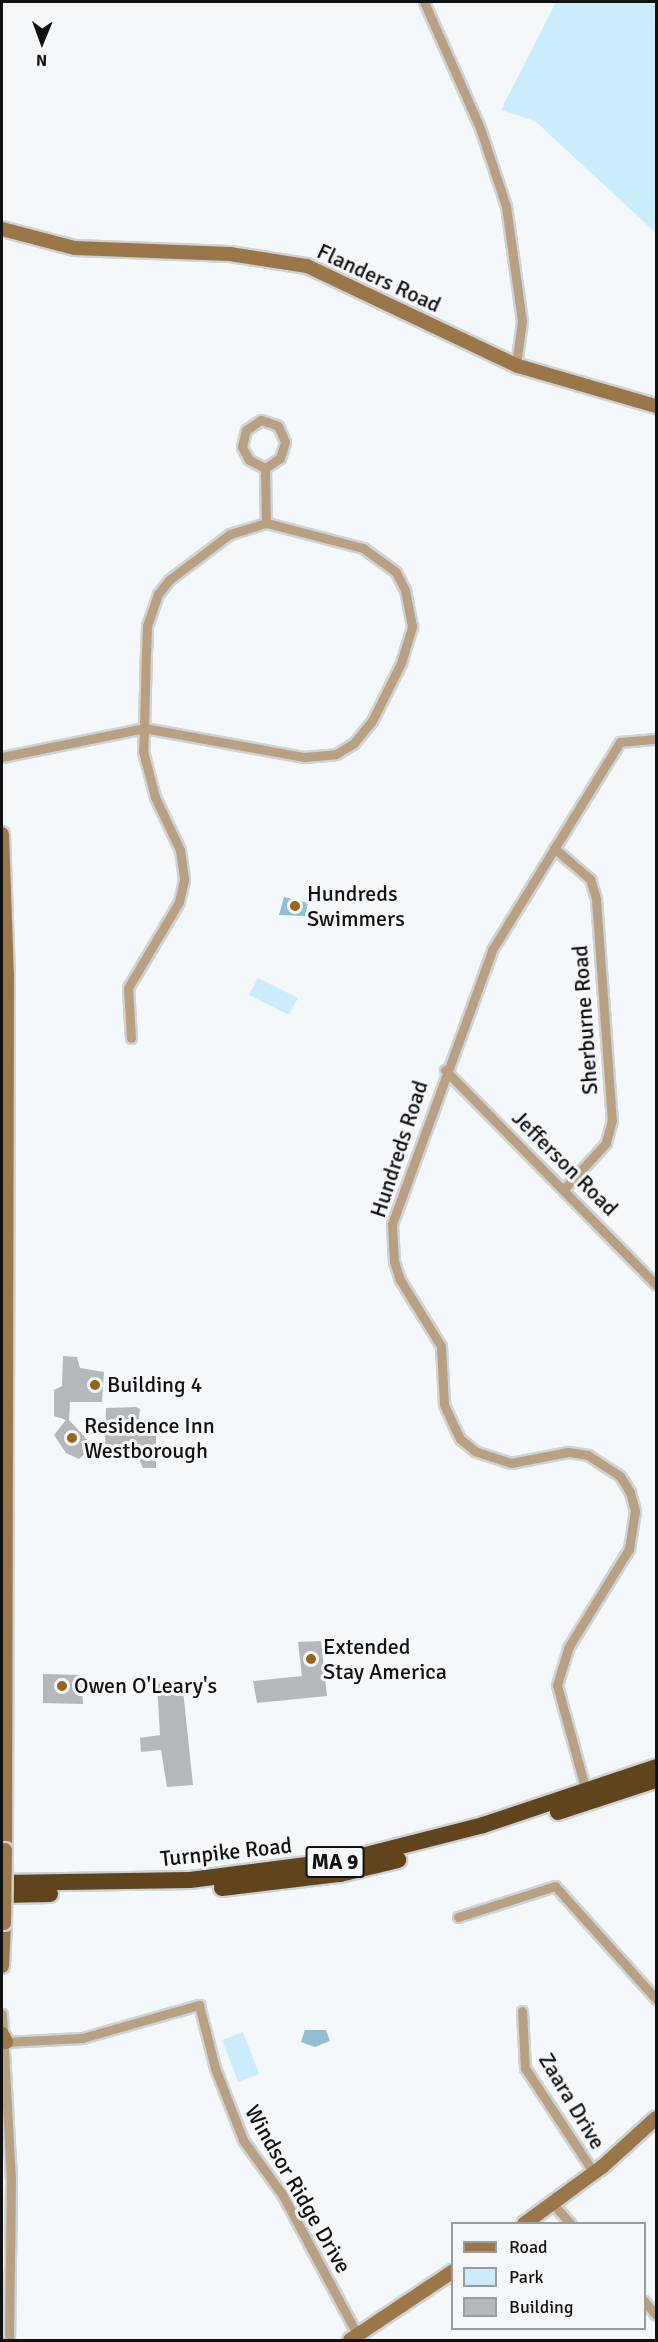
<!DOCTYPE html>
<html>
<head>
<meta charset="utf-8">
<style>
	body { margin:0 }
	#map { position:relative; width:658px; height:2342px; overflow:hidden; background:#f4f8fa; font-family:Signika,sans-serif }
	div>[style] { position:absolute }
	.green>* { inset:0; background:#cbecfb }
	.water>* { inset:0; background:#92bed1 }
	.building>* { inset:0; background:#b4b8ba }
	.roads { filter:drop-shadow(2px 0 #d0d3d5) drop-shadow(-2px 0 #d0d3d5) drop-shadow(0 2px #d0d3d5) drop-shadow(0 -2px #d0d3d5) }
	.street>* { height:9px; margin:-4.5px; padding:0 4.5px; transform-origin:4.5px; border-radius:4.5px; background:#baa082 }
	.secondary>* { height:14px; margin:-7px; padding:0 7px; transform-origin:7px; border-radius:7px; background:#9b7648 }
	.highway>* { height:16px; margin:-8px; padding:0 8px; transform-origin:8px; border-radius:8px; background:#61441c }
	.bridges { filter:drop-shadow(2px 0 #d0d3d5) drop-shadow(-2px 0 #d0d3d5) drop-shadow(0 2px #d0d3d5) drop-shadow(0 -2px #d0d3d5) }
	.secondary-bridge>* { height:14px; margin:-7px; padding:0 7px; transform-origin:7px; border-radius:7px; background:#9b7648 }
	.dots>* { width:16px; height:16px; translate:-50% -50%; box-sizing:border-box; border:3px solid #f4f8fa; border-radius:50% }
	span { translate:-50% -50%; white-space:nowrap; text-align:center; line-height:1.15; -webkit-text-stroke:6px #f4f8fa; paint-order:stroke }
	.shield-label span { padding:2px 4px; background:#f4f8fa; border:2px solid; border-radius:4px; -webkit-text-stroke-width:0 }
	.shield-label { font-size:21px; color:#101112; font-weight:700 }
	.street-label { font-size:22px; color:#101112 }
	.poi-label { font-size:22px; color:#101112 }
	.left { translate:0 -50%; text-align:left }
	.frame { position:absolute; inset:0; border:3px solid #101112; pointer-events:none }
	.legend { position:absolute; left:451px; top:2222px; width:195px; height:108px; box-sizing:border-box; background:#f4f8fa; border:2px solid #999c9d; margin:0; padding:8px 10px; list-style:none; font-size:18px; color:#101112 }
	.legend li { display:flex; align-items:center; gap:12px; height:30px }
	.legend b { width:30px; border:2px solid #999c9d }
	.north { position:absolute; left:12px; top:12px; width:60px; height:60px; -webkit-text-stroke:4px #f4f8fa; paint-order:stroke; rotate:181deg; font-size:16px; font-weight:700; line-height:24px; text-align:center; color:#101112 }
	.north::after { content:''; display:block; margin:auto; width:21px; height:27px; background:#101112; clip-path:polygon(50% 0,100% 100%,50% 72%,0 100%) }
</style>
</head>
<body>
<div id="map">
	<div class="green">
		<i style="clip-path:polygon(556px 2px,656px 2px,656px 233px,535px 121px,501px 110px)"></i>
		<i style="clip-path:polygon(258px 978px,298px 998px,289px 1015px,249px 995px)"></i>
		<i style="clip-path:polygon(243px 2032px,259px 2074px,238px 2082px,222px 2040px)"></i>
	</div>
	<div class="water">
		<i style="clip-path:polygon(284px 897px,308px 903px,305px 916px,279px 915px)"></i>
		<i style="clip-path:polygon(305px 2030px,326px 2030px,330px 2041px,315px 2047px,301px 2042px)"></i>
	</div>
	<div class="building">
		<i style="clip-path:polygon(63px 1356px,77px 1357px,80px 1368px,104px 1372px,102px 1402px,70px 1402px,69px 1420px,93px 1446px,79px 1459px,66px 1453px,54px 1435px,66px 1420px,54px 1416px,54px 1390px,62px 1386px)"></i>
		<i style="clip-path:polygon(136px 1407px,140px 1409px,137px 1434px,156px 1436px,156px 1468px,143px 1468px,139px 1459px,95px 1458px,95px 1444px,105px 1443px,106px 1408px)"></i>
		<i style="clip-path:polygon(321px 1641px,327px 1696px,257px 1703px,253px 1681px,302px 1676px,298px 1642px)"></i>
		<i style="clip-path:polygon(43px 1674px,81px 1675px,83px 1704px,43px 1703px)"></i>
		<i style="clip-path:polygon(182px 1681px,193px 1785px,167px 1787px,161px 1750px,141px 1752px,140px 1738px,160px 1735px,157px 1684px)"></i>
	</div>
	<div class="roads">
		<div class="street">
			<i style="left:424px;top:2px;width:138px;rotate:66deg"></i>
			<i style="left:480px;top:128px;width:82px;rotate:71.6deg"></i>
			<i style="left:506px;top:206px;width:116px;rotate:82.1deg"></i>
			<i style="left:522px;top:321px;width:44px;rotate:97.8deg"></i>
			<i style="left:265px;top:468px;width:18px;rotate:-153deg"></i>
			<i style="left:249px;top:460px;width:15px;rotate:-118deg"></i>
			<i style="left:242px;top:447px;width:17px;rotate:-77deg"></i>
			<i style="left:246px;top:430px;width:18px;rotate:-34deg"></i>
			<i style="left:261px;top:420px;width:18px;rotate:19deg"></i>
			<i style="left:278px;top:426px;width:17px;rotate:66deg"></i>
			<i style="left:285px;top:442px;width:17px;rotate:107deg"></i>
			<i style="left:280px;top:458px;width:18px;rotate:146deg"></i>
			<i style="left:265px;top:468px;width:55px;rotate:89deg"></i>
			<i style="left:2px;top:757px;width:145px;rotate:-11.5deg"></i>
			<i style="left:144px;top:728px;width:163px;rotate:10.3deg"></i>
			<i style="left:304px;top:757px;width:32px;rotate:-5deg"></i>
			<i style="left:336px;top:754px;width:21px;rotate:-31deg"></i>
			<i style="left:354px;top:743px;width:28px;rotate:-51deg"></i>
			<i style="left:372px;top:721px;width:65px;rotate:-63.4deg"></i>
			<i style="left:401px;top:663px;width:39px;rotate:-73deg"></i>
			<i style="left:412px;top:626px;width:37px;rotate:-101deg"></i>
			<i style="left:405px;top:590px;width:20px;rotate:-117deg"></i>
			<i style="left:396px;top:572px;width:41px;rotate:-144deg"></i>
			<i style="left:363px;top:548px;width:100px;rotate:-165.5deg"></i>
			<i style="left:266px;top:523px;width:38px;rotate:163deg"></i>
			<i style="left:230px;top:534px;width:76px;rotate:143deg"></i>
			<i style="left:169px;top:580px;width:18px;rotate:128deg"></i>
			<i style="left:158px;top:594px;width:34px;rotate:109deg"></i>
			<i style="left:147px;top:626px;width:25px;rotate:92deg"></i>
			<i style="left:146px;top:651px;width:77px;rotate:91.5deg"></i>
			<i style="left:144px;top:728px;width:23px;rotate:92deg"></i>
			<i style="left:143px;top:751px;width:48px;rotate:75.4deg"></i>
			<i style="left:155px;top:797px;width:59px;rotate:64.7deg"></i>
			<i style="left:180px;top:850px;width:30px;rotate:82deg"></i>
			<i style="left:184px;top:880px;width:23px;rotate:103deg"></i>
			<i style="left:179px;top:902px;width:100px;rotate:120.7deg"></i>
			<i style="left:128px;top:988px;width:50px;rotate:86.6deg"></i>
			<i style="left:554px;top:848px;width:48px;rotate:40.7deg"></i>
			<i style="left:590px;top:879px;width:21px;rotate:73deg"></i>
			<i style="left:596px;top:899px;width:222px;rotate:85.9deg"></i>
			<i style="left:612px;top:1120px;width:24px;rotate:105deg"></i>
			<i style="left:606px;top:1143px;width:62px;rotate:132.4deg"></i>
			<i style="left:445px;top:1070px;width:301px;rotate:45.5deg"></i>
			<i style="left:586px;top:1791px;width:110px;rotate:-105.3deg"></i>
			<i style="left:557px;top:1685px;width:39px;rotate:-73deg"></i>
			<i style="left:568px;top:1648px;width:116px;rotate:-58.4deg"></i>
			<i style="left:629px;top:1549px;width:38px;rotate:-81deg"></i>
			<i style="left:635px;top:1511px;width:20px;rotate:-105deg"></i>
			<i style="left:630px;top:1492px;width:19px;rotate:-122deg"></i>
			<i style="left:620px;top:1476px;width:38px;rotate:-147deg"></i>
			<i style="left:588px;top:1455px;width:20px;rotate:-171deg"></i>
			<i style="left:568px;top:1452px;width:58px;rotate:169.1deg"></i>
			<i style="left:511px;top:1463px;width:38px;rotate:-162deg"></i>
			<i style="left:475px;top:1451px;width:19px;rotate:-141deg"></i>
			<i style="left:460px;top:1439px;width:38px;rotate:-115deg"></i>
			<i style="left:444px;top:1404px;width:58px;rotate:-93deg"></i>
			<i style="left:441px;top:1346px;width:78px;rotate:-121.8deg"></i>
			<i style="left:400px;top:1280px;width:19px;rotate:-108deg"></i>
			<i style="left:394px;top:1262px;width:38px;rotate:-93deg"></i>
			<i style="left:392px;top:1224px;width:292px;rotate:-69.9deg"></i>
			<i style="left:492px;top:950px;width:244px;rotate:-58.4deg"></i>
			<i style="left:620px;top:742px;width:36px;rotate:-5deg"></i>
			<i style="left:458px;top:1917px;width:102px;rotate:-17.7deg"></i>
			<i style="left:555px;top:1886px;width:152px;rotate:48.2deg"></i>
			<i style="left:522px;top:2011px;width:57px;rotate:87deg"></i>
			<i style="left:525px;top:2068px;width:126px;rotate:56.7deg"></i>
			<i style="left:2px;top:2014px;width:165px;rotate:86.9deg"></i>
			<i style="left:11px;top:2179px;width:161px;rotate:90.7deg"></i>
			<i style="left:6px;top:2042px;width:76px;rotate:-3deg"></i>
			<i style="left:82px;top:2038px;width:122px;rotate:-15.8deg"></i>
			<i style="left:199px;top:2005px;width:65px;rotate:75.7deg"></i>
			<i style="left:215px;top:2068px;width:77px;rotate:68.7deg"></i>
			<i style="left:243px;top:2140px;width:67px;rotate:54.2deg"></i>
			<i style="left:282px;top:2194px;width:161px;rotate:61.8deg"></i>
			<i style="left:552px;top:2203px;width:28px;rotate:48deg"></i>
			<i style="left:644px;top:2301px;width:18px;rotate:49deg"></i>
		</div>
		<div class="secondary">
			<i style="left:2px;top:229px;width:75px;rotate:14.6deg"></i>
			<i style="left:75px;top:248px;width:155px;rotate:2.2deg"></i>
			<i style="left:230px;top:254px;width:78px;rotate:8.9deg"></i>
			<i style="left:307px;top:266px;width:233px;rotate:25.4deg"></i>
			<i style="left:518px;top:366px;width:144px;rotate:16.2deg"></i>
			<i style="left:2px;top:834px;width:140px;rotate:88deg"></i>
			<i style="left:7px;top:974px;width:876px;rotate:90.13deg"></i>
			<i style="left:2px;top:1966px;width:43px;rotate:-87.3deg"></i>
			<i style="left:2px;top:2034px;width:9px;rotate:63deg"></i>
			<i style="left:524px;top:2224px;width:97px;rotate:-36.2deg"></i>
			<i style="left:602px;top:2167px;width:73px;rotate:-42.2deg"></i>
			<i style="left:350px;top:2340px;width:123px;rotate:-33.7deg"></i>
		</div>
		<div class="highway">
			<i style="left:558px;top:1812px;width:103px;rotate:-18.1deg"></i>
			<i style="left:2px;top:1883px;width:188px;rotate:-0.9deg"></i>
			<i style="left:190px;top:1880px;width:157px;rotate:-7.3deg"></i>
			<i style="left:346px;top:1860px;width:141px;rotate:-14.3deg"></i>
			<i style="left:483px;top:1825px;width:182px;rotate:-18.5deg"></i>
			<i style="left:222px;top:1888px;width:119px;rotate:-6.8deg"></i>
			<i style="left:340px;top:1874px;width:60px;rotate:-13.6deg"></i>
			<i style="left:2px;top:1895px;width:48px;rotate:-1.2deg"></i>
		</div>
	</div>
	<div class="bridges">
		<div class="secondary-bridge">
			<i style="left:4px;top:1923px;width:73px;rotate:-89.2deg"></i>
		</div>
	</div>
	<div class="dots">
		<i style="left:295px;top:906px;background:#986519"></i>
		<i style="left:95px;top:1385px;background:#986519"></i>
		<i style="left:72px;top:1438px;background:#986519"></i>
		<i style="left:311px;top:1659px;background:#986519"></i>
		<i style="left:62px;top:1686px;background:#986519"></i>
	</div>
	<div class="shield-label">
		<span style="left:335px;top:1862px">MA 9</span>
	</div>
	<div class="street-label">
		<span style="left:379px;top:278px;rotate:25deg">Flanders Road</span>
		<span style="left:585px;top:1020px;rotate:-94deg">Sherburne Road</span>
		<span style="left:399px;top:1149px;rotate:-72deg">Hundreds Road</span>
		<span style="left:565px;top:1163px;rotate:45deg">Jefferson Road</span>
		<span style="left:226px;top:1852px;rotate:-6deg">Turnpike Road</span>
		<span style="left:572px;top:2101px;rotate:59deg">Zaara Drive</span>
		<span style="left:298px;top:2189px;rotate:60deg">Windsor Ridge Drive</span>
	</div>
	<div class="poi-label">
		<span class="left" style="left:307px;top:906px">Hundreds<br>Swimmers</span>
		<span class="left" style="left:107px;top:1385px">Building 4</span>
		<span class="left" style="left:84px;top:1438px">Residence Inn<br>Westborough</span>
		<span class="left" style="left:323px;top:1659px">Extended<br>Stay America</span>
		<span class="left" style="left:74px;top:1686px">Owen O'Leary's</span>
	</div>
	<div class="frame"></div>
	<ul class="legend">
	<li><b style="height:8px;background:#9b7648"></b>Road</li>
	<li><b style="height:16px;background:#cbecfb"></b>Park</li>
	<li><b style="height:16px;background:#b4b8ba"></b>Building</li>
	</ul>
	<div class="north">N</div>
</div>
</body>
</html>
